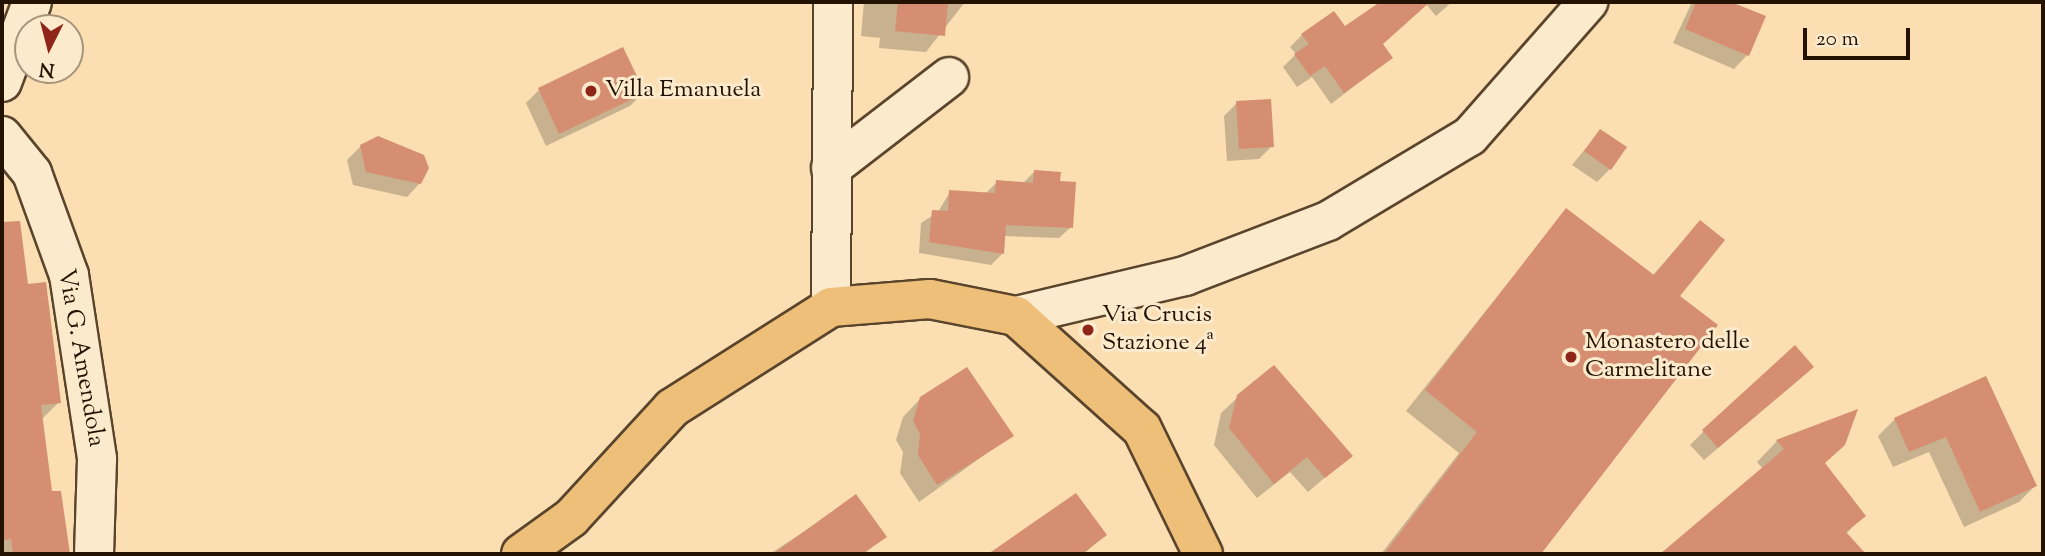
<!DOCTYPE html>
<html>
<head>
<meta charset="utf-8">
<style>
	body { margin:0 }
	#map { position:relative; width:2045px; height:556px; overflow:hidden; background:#fbdeb2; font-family:"Sorts Mill Goudy",serif }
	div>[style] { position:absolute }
	.shadow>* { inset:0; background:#0003 }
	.building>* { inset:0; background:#d68e72 }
	.roads { filter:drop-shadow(2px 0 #5a452c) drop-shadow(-2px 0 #5a452c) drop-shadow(0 2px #5a452c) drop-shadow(0 -2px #5a452c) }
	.minor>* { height:38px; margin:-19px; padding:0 19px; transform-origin:19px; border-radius:19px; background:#fceacd }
	.major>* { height:38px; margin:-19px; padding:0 19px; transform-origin:19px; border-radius:19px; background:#eebf79 }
	.dots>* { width:19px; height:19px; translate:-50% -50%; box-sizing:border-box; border:4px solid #fceacd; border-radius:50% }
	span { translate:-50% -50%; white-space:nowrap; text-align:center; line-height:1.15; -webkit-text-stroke:6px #fceacd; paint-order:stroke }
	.poi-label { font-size:24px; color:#241200 }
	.left { translate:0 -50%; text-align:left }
	.street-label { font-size:24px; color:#241200 }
	.frame { position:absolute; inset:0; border:4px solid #241200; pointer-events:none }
	.north { position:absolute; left:14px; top:14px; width:70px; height:70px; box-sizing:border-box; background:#fceacd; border:2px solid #a6947b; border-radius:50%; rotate:186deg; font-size:19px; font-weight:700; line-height:28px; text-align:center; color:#241200 }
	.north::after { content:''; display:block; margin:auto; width:24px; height:32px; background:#8f2418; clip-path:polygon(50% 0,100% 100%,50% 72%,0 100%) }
	.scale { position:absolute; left:1803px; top:28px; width:107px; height:32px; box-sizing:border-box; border:4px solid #241200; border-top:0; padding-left:9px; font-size:21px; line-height:24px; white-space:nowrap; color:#241200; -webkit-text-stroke:5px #fceacd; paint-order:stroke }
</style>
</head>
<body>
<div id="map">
	<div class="shadow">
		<i style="clip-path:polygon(864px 2px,965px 2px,926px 52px,879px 48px,880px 38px,861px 36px)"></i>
		<i style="clip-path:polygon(1382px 2px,1452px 2px,1436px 16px,1426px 4px,1381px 44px,1391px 58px,1331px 104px,1312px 77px,1297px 87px,1283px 67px,1296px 54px,1290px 47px,1302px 35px,1344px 28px)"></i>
		<i style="clip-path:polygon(1692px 2px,1726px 2px,1763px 17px,1747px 55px,1734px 69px,1673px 43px)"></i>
		<i style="clip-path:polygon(539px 90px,643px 93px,630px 106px,546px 146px,526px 103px)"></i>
		<i style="clip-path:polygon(1237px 103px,1272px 146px,1259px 159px,1227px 161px,1224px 116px)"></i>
		<i style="clip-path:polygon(1600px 131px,1610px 169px,1597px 182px,1572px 165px)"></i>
		<i style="clip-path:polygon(361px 146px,420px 183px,407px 197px,353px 185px,347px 160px)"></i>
		<i style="clip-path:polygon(1035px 171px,1071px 227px,1059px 238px,1004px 236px,1002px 254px,991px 265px,919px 253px,921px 223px,938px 212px,950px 192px,985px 194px,997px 182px,1023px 183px)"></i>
		<i style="clip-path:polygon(1566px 210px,1652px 276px,1700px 222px,1678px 296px,1715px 325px,1538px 554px,1381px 554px,1459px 453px,1406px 411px)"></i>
		<i style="clip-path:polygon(20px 234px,26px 286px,59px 402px,41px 420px,50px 493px,60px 492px,68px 554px,2px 554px,2px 236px)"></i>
		<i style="clip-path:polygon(1985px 378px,2035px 486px,2019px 502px,1964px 527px,1929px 452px,1893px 467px,1878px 436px,1895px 419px)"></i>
		<i style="clip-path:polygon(1798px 380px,1704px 460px,1690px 445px,1704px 431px)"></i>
		<i style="clip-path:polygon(1238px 397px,1350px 456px,1308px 492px,1290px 472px,1257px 498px,1214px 445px,1221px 413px)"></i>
		<i style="clip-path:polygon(921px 398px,1012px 435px,919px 502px,900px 473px,903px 452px,896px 440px,903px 417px)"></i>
		<i style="clip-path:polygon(1777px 441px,1824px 464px,1864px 515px,1846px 534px,1863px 554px,1663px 554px,1763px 469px,1757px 462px)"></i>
		<i style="clip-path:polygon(856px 497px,884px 537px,864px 554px,770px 554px)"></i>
		<i style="clip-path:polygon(1104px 535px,1084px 554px,992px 554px,997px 550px)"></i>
	</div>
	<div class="building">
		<i style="clip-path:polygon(898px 2px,948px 2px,945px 36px,895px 31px)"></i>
		<i style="clip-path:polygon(1380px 2px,1430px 2px,1383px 44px,1393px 58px,1344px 93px,1325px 66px,1310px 76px,1294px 54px,1309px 44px,1301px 34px,1334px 11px,1345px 26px)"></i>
		<i style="clip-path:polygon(1696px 2px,1731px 2px,1766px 16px,1749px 56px,1685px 29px)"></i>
		<i style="clip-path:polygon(623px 47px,645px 93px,559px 134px,538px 88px)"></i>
		<i style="clip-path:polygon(1271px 99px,1274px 147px,1239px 149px,1236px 101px)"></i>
		<i style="clip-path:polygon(1600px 129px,1627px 147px,1611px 170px,1584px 151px)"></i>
		<i style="clip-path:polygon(378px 136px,424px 155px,429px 168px,421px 184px,366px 172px,360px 145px)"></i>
		<i style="clip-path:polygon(1034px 170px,1061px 172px,1060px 181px,1076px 182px,1073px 228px,1006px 225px,1004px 254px,929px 242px,932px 210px,948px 211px,949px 190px,995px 193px,996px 180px,1033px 183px)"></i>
		<i style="clip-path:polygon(1566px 208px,1654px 275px,1700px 220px,1725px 240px,1680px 296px,1718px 325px,1541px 554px,1384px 554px,1477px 432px,1425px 390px)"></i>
		<i style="clip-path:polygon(20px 221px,28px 284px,46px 282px,61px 403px,41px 405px,52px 491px,61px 491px,70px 554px,13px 554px,11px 539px,2px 540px,2px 222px)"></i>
		<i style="clip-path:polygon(1795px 345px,1814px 367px,1718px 448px,1702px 430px)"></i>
		<i style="clip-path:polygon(1274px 365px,1353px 456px,1325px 478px,1307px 457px,1274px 484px,1229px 428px,1237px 395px)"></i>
		<i style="clip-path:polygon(967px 367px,1014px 436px,937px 485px,918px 455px,920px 434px,913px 421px,920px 397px)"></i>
		<i style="clip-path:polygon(1986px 376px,2037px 486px,1980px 512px,1946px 437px,1909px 452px,1894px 418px)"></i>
		<i style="clip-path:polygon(1858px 409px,1845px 445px,1825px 463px,1866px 516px,1846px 532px,1866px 554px,1660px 554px,1784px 449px,1776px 440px)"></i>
		<i style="clip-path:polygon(1076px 493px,1107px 535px,1082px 554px,988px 554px)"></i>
		<i style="clip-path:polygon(856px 494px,887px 537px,862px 554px,773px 554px)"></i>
	</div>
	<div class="roads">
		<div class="minor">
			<i style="left:2px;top:82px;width:85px;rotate:-69.4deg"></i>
			<i style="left:2px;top:136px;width:48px;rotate:51deg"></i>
			<i style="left:32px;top:173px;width:109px;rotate:70.1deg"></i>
			<i style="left:69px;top:275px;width:186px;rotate:81.3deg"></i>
			<i style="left:97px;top:459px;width:95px;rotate:91.8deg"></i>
			<i style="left:831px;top:168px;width:149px;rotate:-37.6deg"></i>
			<i style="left:831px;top:307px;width:305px;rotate:-89.6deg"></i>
			<i style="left:1016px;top:316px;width:174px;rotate:-13.3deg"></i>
			<i style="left:1185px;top:276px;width:153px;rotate:-21deg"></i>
			<i style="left:1328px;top:221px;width:165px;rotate:-30.9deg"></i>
			<i style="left:1470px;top:136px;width:179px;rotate:-48.6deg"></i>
		</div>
		<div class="major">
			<i style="left:521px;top:554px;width:62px;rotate:-35.8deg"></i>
			<i style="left:571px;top:518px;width:149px;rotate:-47.4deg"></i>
			<i style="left:672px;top:408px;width:188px;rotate:-32.4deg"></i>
			<i style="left:831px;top:307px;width:99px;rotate:-4.6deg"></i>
			<i style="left:930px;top:299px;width:88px;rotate:11.2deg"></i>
			<i style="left:1016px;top:316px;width:169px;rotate:41.9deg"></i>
			<i style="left:1142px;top:429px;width:139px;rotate:64deg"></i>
		</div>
	</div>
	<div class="dots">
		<i style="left:591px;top:91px;background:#8f2418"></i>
		<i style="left:1088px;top:330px;background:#8f2418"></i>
		<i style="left:1571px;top:357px;background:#8f2418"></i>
	</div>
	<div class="poi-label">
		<span class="left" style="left:605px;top:91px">Villa Emanuela</span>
		<span class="left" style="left:1102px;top:330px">Via Crucis<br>Stazione 4ª</span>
		<span class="left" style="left:1585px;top:357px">Monastero delle<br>Carmelitane</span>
	</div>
	<div class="street-label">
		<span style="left:80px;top:358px;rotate:80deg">Via G. Amendola</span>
	</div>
	<div class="frame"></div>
	<div class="north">N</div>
	<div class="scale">20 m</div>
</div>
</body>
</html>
